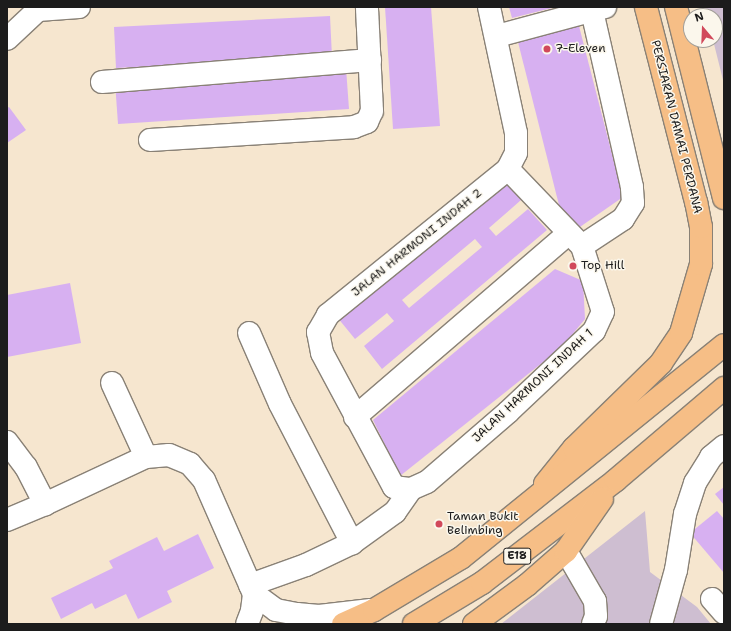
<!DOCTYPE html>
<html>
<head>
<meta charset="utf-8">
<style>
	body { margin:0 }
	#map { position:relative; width:731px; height:631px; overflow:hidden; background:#f6e6cf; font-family:"Shantell Sans",sans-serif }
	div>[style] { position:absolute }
	.industrial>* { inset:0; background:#cebed1 }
	.building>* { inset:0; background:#d7b0f1 }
	.roads { filter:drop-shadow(1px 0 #898176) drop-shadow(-1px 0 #898176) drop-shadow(0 1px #898176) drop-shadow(0 -1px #898176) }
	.minor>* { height:22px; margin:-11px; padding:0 11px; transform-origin:11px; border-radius:11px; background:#fff }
	.major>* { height:22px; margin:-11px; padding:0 11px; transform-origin:11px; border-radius:11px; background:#f6be86 }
	.highway>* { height:22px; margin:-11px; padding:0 11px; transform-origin:11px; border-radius:11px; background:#f6be86 }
	.dots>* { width:11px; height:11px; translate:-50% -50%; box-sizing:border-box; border:2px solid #fbf7ec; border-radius:50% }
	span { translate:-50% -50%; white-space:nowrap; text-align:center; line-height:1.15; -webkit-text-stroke:3px #fbf7ec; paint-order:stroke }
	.shield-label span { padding:1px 3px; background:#fbf7ec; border:1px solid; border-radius:3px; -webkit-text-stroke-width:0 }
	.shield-label { font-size:11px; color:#1c1c1c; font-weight:700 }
	.poi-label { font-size:12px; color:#1c1c1c }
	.left { translate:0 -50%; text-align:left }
	.street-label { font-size:12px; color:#1c1c1c }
	.frame { position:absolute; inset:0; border:8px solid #1c1c1c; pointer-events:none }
	.north { position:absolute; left:683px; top:8px; width:40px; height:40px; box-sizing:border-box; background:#fbf7ec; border:1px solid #a29f99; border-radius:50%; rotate:341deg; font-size:11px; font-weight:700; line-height:16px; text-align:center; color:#1c1c1c }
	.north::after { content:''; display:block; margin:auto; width:14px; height:18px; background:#d1495b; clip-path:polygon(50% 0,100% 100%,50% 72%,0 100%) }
</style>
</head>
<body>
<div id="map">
	<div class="industrial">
		<i style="clip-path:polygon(705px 7px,724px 7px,724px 84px,713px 40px,715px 16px,707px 16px)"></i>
		<i style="clip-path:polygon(645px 511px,650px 572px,697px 607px,711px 624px,501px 624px)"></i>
	</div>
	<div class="building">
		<i style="clip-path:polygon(385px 7px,431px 7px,440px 126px,393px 129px)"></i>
		<i style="clip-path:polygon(509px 7px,552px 7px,552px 8px,512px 18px)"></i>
		<i style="clip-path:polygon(330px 16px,332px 57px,116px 68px,114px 27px)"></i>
		<i style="clip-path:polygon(579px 26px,623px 197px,577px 229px,562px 217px,518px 42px)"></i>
		<i style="clip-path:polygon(346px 68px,349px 109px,118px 124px,115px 82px)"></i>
		<i style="clip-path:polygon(9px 107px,26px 130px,7px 143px,7px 108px)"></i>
		<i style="clip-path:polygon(evenodd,502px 178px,521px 200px,489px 228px,496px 236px,528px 209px,547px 230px,382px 369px,364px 346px,394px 321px,387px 313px,355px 339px,337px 317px,502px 178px,475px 239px,482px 247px,409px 308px,402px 300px,475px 239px)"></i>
		<i style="clip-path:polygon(555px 269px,583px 281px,585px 319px,562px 347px,400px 476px,373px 420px)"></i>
		<i style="clip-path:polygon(70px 283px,81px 343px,7px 357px,7px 295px)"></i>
		<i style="clip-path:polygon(724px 487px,724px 505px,715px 494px)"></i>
		<i style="clip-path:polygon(717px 511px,724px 519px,724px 573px,690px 533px)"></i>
		<i style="clip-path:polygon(198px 534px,214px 568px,167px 591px,172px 602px,138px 619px,126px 594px,95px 609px,92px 603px,61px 619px,51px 598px,113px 568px,109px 561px,157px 537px,164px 551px)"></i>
	</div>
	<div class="roads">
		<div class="minor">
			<i style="left:489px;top:7px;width:129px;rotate:77.9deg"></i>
			<i style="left:516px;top:133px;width:20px;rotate:90deg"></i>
			<i style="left:516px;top:153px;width:18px;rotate:117deg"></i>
			<i style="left:508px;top:169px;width:232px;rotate:141deg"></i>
			<i style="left:328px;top:315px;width:20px;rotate:120deg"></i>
			<i style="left:318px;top:332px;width:21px;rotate:79deg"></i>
			<i style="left:322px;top:353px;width:152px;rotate:61.8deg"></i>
			<i style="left:394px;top:487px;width:17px;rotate:7deg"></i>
			<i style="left:411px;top:489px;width:17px;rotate:-24deg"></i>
			<i style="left:427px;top:482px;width:107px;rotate:-40.8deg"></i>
			<i style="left:508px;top:412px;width:118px;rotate:-43.3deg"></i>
			<i style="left:594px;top:331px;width:21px;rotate:-65deg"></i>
			<i style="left:603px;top:312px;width:69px;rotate:-107.7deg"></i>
			<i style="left:582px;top:246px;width:49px;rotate:-33.4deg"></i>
			<i style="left:623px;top:219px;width:19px;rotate:-58deg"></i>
			<i style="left:633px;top:203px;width:16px;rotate:-94deg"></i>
			<i style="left:632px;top:187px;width:185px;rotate:-102.8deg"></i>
			<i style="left:497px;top:36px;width:112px;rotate:-15deg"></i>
			<i style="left:7px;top:39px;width:42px;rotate:-43.1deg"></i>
			<i style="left:38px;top:10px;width:41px;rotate:-4.2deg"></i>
			<i style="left:102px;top:82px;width:269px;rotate:-4.7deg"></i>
			<i style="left:150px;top:140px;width:204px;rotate:-3.6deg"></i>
			<i style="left:354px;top:127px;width:14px;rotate:-21deg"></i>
			<i style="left:367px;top:122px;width:12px;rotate:-66deg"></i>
			<i style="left:372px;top:111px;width:104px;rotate:-92.8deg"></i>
			<i style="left:508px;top:169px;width:103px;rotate:46.2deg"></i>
			<i style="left:249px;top:333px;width:77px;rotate:66.4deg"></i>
			<i style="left:280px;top:404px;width:157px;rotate:62.6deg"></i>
			<i style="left:112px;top:383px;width:81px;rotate:65.3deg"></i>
			<i style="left:355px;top:417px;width:282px;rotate:-40.7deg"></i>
			<i style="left:7px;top:442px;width:31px;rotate:53deg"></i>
			<i style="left:26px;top:467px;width:42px;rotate:62.8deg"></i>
			<i style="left:45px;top:504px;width:41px;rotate:157.2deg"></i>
			<i style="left:45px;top:504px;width:111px;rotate:-25deg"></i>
			<i style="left:146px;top:457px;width:23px;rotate:-5deg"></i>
			<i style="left:169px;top:455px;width:23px;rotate:23deg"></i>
			<i style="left:190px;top:464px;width:21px;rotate:49deg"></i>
			<i style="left:204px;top:480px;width:124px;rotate:66.3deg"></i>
			<i style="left:254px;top:594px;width:17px;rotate:97deg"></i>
			<i style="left:252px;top:611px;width:14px;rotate:111deg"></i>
			<i style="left:566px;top:551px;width:58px;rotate:59.9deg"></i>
			<i style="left:595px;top:601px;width:15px;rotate:86deg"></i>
			<i style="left:596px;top:616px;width:9px;rotate:111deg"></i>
			<i style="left:250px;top:585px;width:59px;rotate:-19.7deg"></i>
			<i style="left:306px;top:565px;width:51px;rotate:-25.6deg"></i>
			<i style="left:352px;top:543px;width:53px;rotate:-35.8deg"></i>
			<i style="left:395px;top:512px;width:28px;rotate:-55deg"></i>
			<i style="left:254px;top:594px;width:27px;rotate:36deg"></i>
			<i style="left:276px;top:610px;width:21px;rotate:11deg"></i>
			<i style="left:297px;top:614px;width:22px;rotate:5deg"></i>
			<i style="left:319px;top:616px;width:50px;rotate:-6.8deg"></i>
			<i style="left:712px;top:599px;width:18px;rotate:49deg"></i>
			<i style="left:661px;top:624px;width:56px;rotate:-74.5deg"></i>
			<i style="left:676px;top:570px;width:57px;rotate:-80.9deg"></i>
			<i style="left:685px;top:514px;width:33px;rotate:-72deg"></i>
			<i style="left:695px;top:483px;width:31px;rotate:-58deg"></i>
			<i style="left:711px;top:457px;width:17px;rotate:-40deg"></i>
		</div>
		<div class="major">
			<i style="left:676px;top:7px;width:197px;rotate:75.9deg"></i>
			<i style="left:545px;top:484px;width:46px;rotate:-51.1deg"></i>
			<i style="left:574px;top:448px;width:122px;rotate:-44.3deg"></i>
			<i style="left:661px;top:363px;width:36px;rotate:-56deg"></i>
			<i style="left:681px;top:333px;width:72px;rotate:-73.8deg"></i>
			<i style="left:701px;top:264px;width:37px;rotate:-90deg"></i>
			<i style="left:701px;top:227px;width:25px;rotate:-101deg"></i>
			<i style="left:696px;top:202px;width:201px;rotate:-104.4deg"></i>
		</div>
		<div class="highway">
			<i style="left:343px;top:624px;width:34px;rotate:-24deg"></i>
			<i style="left:374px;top:610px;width:101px;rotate:-30.9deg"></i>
			<i style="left:461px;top:558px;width:338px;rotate:-39deg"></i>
			<i style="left:414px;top:624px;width:79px;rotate:-31.1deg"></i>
			<i style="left:482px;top:583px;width:169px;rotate:-37.5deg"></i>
			<i style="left:616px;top:480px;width:142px;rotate:-40.4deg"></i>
			<i style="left:474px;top:624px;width:66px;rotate:-36.3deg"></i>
			<i style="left:527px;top:585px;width:52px;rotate:-41.1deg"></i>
			<i style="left:566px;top:551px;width:63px;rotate:-55.3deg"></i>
		</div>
	</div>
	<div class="dots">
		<i style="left:547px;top:49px;background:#d1495b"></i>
		<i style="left:573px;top:266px;background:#d1495b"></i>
		<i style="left:439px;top:524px;background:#d1495b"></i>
	</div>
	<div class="shield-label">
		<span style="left:517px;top:556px">E18</span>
	</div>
	<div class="poi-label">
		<span class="left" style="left:555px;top:49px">7-Eleven</span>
		<span class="left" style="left:581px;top:266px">Top Hill</span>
		<span class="left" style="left:447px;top:524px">Taman Bukit<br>Belimbing</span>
	</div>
	<div class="street-label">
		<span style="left:676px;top:127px;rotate:76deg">PERSIARAN DAMAI PERDANA</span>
		<span style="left:417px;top:243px;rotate:-39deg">JALAN HARMONI INDAH 2</span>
		<span style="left:533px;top:386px;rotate:-43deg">JALAN HARMONI INDAH 1</span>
	</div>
	<div class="frame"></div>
	<div class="north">N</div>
</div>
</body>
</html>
